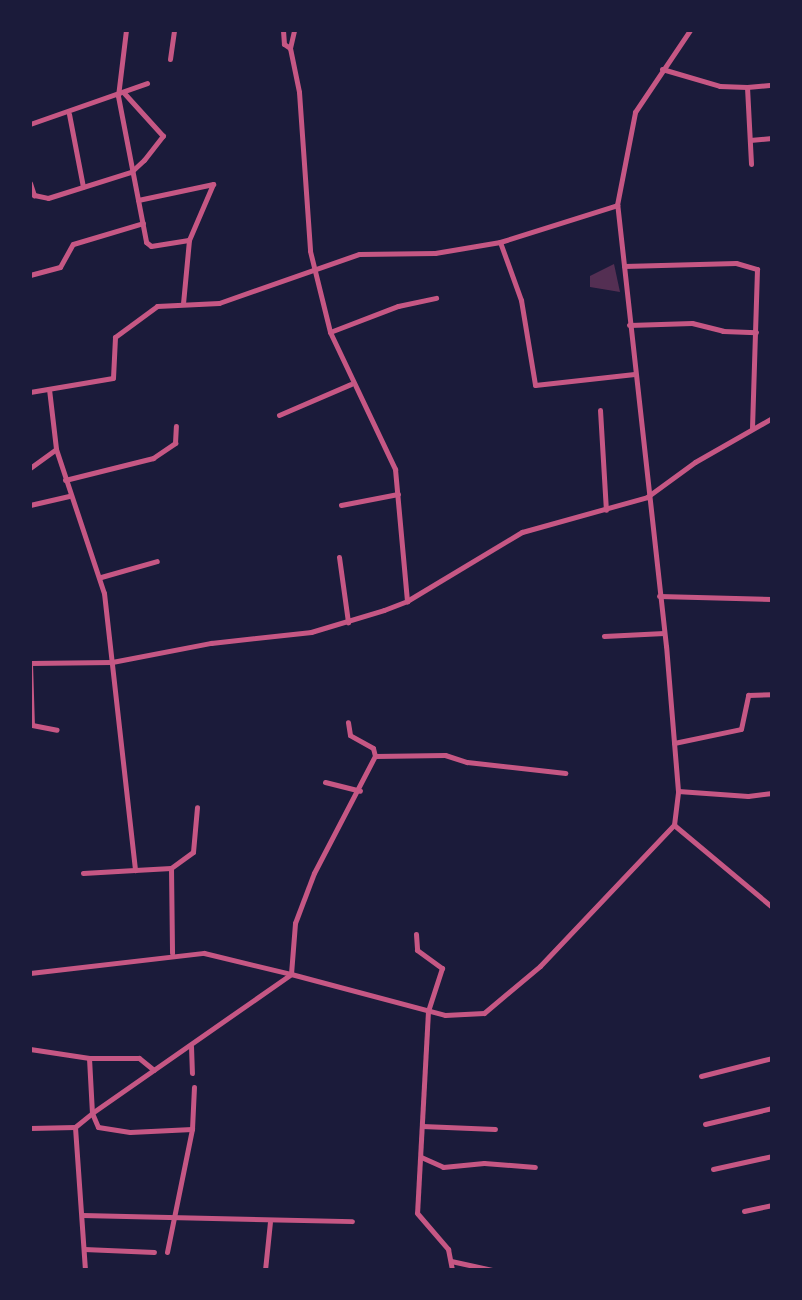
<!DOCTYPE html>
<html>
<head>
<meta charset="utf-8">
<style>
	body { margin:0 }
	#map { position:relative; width:802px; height:1300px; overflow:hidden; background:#1b1b3a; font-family:Figtree,sans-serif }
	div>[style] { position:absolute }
	.building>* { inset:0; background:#542f53 }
	.minor>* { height:5px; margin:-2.5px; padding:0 2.5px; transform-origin:2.5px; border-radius:2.5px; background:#c65784 }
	span { translate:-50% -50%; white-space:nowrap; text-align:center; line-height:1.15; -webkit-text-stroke:7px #1b1b3a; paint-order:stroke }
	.frame { position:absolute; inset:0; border:32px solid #1b1b3a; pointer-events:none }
</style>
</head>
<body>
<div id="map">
	<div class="building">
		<i style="clip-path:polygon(614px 264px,620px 292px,590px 287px,590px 276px)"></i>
	</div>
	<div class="minor">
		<i style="left:126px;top:30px;width:66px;rotate:96.9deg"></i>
		<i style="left:118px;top:96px;width:149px;rotate:79.1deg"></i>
		<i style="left:146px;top:242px;width:6px;rotate:39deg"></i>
		<i style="left:151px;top:246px;width:38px;rotate:-9deg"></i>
		<i style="left:283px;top:30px;width:14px;rotate:86deg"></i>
		<i style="left:284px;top:44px;width:7px;rotate:34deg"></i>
		<i style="left:290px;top:48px;width:18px;rotate:-77deg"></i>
		<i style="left:290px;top:48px;width:45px;rotate:78.4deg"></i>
		<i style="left:299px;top:92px;width:159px;rotate:86deg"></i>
		<i style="left:310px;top:251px;width:83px;rotate:76.1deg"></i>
		<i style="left:330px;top:332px;width:152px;rotate:64.6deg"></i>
		<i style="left:395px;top:469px;width:133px;rotate:84.8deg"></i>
		<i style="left:170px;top:59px;width:29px;rotate:-82deg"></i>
		<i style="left:662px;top:69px;width:60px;rotate:16.3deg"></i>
		<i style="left:720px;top:86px;width:27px;rotate:2deg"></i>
		<i style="left:747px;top:87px;width:77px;rotate:87deg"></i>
		<i style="left:747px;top:87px;width:25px;rotate:-5deg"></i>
		<i style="left:69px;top:114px;width:74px;rotate:79.1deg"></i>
		<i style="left:30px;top:124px;width:124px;rotate:-19.3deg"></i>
		<i style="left:750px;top:140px;width:22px;rotate:-5deg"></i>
		<i style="left:30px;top:183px;width:13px;rotate:72deg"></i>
		<i style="left:34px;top:195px;width:14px;rotate:12deg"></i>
		<i style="left:48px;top:198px;width:87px;rotate:-17.4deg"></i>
		<i style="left:131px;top:172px;width:18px;rotate:-43deg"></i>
		<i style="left:144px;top:160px;width:31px;rotate:-52deg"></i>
		<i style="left:163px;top:136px;width:58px;rotate:-132.2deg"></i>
		<i style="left:138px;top:200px;width:77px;rotate:-12deg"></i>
		<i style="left:213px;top:184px;width:61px;rotate:113.2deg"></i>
		<i style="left:189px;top:240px;width:64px;rotate:95.4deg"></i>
		<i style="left:500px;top:242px;width:62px;rotate:70.1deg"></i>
		<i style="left:521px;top:300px;width:86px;rotate:80.6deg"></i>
		<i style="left:535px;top:385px;width:100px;rotate:-6.3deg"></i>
		<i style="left:624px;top:266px;width:112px;rotate:-1.5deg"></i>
		<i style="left:736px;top:263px;width:22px;rotate:16deg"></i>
		<i style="left:757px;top:269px;width:159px;rotate:91.8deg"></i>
		<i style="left:30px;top:275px;width:31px;rotate:-15deg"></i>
		<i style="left:60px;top:267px;width:26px;rotate:-61deg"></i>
		<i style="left:73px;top:244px;width:73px;rotate:-16.7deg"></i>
		<i style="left:629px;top:325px;width:63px;rotate:-1.8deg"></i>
		<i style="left:692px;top:323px;width:32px;rotate:14deg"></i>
		<i style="left:723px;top:331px;width:33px;rotate:2deg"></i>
		<i style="left:330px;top:332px;width:73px;rotate:-20.9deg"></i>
		<i style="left:398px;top:306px;width:39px;rotate:-12deg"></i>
		<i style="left:49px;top:389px;width:60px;rotate:83.3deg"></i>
		<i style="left:56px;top:449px;width:152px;rotate:71.6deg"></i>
		<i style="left:104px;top:593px;width:279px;rotate:83.6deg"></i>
		<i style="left:135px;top:870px;width:36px;rotate:-3deg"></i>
		<i style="left:171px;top:868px;width:85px;rotate:89.3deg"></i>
		<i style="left:30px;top:392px;width:84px;rotate:-9.6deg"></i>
		<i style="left:113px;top:378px;width:41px;rotate:-87.2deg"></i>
		<i style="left:115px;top:337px;width:52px;rotate:-36.4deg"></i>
		<i style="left:157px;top:306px;width:62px;rotate:-2.8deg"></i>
		<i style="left:219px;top:303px;width:148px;rotate:-19.3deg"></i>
		<i style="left:359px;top:254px;width:76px;rotate:-0.8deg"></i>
		<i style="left:435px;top:253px;width:66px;rotate:-9.6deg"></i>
		<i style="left:500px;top:242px;width:123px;rotate:-17.5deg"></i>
		<i style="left:600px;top:410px;width:100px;rotate:86.6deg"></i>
		<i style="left:279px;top:415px;width:78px;rotate:-23.3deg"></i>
		<i style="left:30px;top:468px;width:32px;rotate:-36deg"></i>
		<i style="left:65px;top:480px;width:91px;rotate:-14deg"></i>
		<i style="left:153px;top:458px;width:27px;rotate:-34deg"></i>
		<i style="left:175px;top:443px;width:17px;rotate:-87deg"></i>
		<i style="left:30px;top:505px;width:40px;rotate:-13deg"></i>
		<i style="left:341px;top:505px;width:58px;rotate:-10.9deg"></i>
		<i style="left:339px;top:557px;width:66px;rotate:82.1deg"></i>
		<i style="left:101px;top:577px;width:58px;rotate:-15.9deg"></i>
		<i style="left:659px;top:596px;width:113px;rotate:1.5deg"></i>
		<i style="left:604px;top:636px;width:60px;rotate:-2.9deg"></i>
		<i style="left:30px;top:663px;width:82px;rotate:-0.7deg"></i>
		<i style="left:112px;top:662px;width:101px;rotate:-10.9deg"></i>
		<i style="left:211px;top:643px;width:101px;rotate:-6.3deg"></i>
		<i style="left:311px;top:632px;width:76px;rotate:-16.8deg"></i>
		<i style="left:384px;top:610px;width:25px;rotate:-21deg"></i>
		<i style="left:407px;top:601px;width:134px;rotate:-31deg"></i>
		<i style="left:522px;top:532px;width:130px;rotate:-15.6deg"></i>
		<i style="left:647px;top:497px;width:59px;rotate:-36.1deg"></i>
		<i style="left:695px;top:462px;width:89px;rotate:-29.7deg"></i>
		<i style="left:30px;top:663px;width:62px;rotate:88.2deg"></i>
		<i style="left:32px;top:725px;width:25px;rotate:11deg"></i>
		<i style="left:674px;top:743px;width:68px;rotate:-11.8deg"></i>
		<i style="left:741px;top:729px;width:35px;rotate:-78deg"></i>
		<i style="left:748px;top:695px;width:24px;rotate:-2deg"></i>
		<i style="left:375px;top:756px;width:70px;rotate:-0.8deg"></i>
		<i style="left:445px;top:755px;width:23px;rotate:18deg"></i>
		<i style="left:467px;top:762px;width:99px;rotate:6.4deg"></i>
		<i style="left:325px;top:782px;width:36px;rotate:14deg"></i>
		<i style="left:678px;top:791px;width:70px;rotate:4.1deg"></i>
		<i style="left:748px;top:796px;width:24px;rotate:-7deg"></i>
		<i style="left:674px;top:825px;width:128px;rotate:39.9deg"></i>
		<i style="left:171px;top:868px;width:27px;rotate:-36deg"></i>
		<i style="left:193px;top:852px;width:45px;rotate:-84.9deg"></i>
		<i style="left:83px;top:873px;width:52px;rotate:-3.3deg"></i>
		<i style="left:416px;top:934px;width:16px;rotate:86deg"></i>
		<i style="left:417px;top:950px;width:31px;rotate:36deg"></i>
		<i style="left:442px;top:968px;width:45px;rotate:108deg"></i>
		<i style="left:428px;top:1011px;width:202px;rotate:93.1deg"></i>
		<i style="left:417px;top:1213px;width:48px;rotate:49.3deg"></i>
		<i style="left:448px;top:1249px;width:21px;rotate:79deg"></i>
		<i style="left:30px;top:973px;width:175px;rotate:-6.6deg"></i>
		<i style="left:204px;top:953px;width:89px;rotate:13.6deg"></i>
		<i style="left:291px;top:974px;width:51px;rotate:-85.5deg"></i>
		<i style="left:295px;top:923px;width:53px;rotate:-69.2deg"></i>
		<i style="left:314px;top:873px;width:132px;rotate:-62.5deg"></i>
		<i style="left:375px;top:756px;width:8px;rotate:-104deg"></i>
		<i style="left:373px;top:748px;width:26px;rotate:-151deg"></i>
		<i style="left:350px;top:735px;width:13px;rotate:-99deg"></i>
		<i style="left:191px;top:1046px;width:27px;rotate:88deg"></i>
		<i style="left:30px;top:1049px;width:60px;rotate:8.7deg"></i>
		<i style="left:89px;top:1058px;width:55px;rotate:86.9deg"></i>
		<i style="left:92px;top:1113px;width:15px;rotate:67deg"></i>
		<i style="left:98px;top:1127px;width:32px;rotate:9deg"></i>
		<i style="left:130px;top:1132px;width:62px;rotate:-2.8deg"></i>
		<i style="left:89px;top:1058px;width:50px"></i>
		<i style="left:139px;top:1058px;width:19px;rotate:39deg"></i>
		<i style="left:701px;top:1076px;width:73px;rotate:-14.2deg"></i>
		<i style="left:705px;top:1124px;width:69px;rotate:-13.4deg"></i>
		<i style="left:422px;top:1126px;width:73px;rotate:2.4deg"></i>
		<i style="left:30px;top:1128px;width:45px;rotate:-1.3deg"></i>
		<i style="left:421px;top:1157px;width:24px;rotate:24deg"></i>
		<i style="left:443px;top:1167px;width:41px;rotate:-5.6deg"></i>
		<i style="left:484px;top:1163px;width:51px;rotate:4.5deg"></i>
		<i style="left:713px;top:1169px;width:60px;rotate:-12.4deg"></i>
		<i style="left:744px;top:1211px;width:29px;rotate:-12deg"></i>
		<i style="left:82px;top:1215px;width:270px;rotate:1.3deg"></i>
		<i style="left:84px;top:1249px;width:70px;rotate:2.5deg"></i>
		<i style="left:167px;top:1252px;width:126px;rotate:-78.5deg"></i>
		<i style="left:192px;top:1129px;width:42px;rotate:-87.3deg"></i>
		<i style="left:451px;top:1261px;width:42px;rotate:12.4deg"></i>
		<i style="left:85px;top:1270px;width:143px;rotate:-94deg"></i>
		<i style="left:75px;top:1127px;width:22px;rotate:-39deg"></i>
		<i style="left:92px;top:1113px;width:243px;rotate:-34.9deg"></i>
		<i style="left:291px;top:974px;width:159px;rotate:14.9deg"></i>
		<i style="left:445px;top:1015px;width:39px;rotate:-3deg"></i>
		<i style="left:484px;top:1013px;width:73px;rotate:-40deg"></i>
		<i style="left:540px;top:966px;width:195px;rotate:-46.5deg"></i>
		<i style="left:674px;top:825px;width:34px;rotate:-83deg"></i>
		<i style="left:678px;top:791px;width:145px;rotate:-94.7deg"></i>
		<i style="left:666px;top:646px;width:444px;rotate:-96.3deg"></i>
		<i style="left:617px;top:205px;width:95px;rotate:-79deg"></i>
		<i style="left:635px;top:112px;width:99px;rotate:-56.1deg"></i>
		<i style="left:265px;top:1270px;width:48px;rotate:-84.1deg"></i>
	</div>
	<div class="frame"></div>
</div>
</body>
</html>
